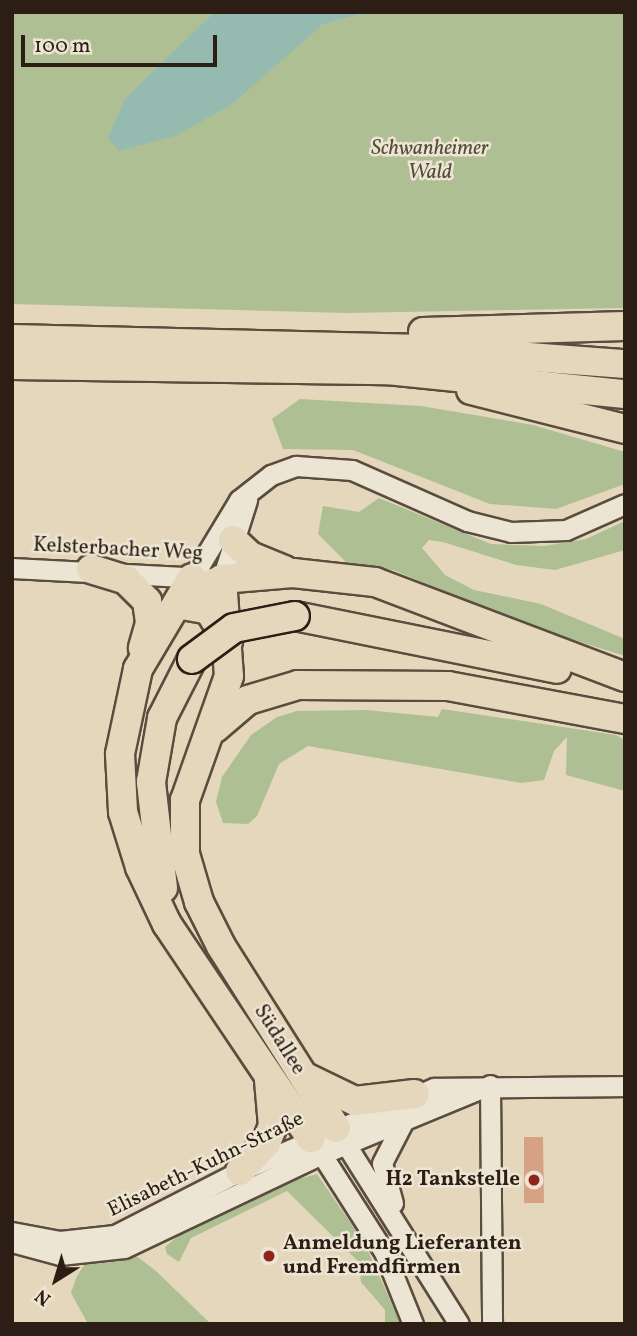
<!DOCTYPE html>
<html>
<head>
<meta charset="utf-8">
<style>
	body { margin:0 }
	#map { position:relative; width:637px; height:1336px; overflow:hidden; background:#e4d7bb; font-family:Vollkorn,serif }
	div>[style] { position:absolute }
	.green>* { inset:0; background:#afbf94 }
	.water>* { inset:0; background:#95bab0 }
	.building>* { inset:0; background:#d5a286 }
	.roads { filter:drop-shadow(2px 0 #5a4c3e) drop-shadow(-2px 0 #5a4c3e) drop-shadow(0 2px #5a4c3e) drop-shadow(0 -2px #5a4c3e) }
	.minor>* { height:19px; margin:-9.5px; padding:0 9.5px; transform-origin:9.5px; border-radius:9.5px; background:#ede5d3 }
	.highway>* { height:28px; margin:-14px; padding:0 14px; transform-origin:14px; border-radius:14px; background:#e4d7bb }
	.bridges { filter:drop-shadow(2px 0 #2c1e14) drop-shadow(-2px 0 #2c1e14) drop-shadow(0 2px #2c1e14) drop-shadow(0 -2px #2c1e14) }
	.highway-bridge>* { height:28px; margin:-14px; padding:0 14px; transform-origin:14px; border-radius:14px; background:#e4d7bb }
	.dots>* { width:19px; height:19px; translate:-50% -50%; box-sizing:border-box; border:4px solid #ede5d3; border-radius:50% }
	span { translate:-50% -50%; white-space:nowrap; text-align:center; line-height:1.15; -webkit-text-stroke:5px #ede5d3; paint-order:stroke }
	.park-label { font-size:21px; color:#534e3a; font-style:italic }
	.street-label { font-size:21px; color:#2c1e14 }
	.poi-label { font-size:21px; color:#2c1e14; font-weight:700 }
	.right { translate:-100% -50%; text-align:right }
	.left { translate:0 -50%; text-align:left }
	.frame { position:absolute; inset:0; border:14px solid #2c1e14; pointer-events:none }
	.north { position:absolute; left:21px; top:1245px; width:70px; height:70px; -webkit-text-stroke:5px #ede5d3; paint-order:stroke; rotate:217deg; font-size:19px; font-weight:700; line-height:28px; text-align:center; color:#2c1e14 }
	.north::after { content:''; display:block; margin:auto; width:24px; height:32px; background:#2c1e14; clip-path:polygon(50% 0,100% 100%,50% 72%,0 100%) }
	.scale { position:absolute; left:21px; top:35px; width:196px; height:32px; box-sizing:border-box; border:4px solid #2c1e14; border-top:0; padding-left:9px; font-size:21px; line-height:24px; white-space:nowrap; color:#2c1e14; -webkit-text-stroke:5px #ede5d3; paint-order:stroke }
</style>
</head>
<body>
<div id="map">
	<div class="green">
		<i style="clip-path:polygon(12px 12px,214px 12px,165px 61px,288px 52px,322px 25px,368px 12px,625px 12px,625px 308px,346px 313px,12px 304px)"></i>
		<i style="clip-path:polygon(300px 399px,421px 406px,533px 425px,625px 452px,625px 484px,556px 509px,490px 504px,353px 450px,283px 449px,272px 419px)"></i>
		<i style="clip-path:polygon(379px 498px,491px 544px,544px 546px,586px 539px,625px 521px,625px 550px,555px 570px,516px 565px,443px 542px,429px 540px,422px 548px,445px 575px,474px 590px,541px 604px,625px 639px,625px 656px,526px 625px,393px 570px,347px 563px,318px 534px,323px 506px,359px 512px)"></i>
		<i style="clip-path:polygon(442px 709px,616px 735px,625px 740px,625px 791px,566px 775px,567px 737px,554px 751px,544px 780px,521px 783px,308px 746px,279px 764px,257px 816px,248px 824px,223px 823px,216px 802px,222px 777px,251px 735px,277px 717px,297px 711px,366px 710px,438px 717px)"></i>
		<i style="clip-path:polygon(317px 1174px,365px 1244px,401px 1324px,385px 1324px,385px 1310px,361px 1282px,359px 1262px,287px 1191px,191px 1238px,179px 1262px,167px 1254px,165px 1247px,190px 1226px,283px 1183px)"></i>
		<i style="clip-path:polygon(135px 1255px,156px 1271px,211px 1324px,88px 1324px,71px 1293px,77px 1276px,85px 1264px)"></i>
	</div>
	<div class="water">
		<i style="clip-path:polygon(214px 12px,368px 12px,322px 25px,231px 105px,175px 136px,119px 151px,108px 138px,125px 99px)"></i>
	</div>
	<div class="building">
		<i style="clip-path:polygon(524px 1137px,543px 1137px,544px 1203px,524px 1203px)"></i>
	</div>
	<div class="roads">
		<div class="minor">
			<i style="left:12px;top:568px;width:210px;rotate:3deg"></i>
			<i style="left:222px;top:579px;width:83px;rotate:-72.4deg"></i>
			<i style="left:192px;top:578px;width:91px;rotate:-58.9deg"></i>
			<i style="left:239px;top:500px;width:41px;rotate:-38deg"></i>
			<i style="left:271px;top:475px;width:27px;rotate:-20deg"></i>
			<i style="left:296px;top:466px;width:56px;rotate:4.1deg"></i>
			<i style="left:352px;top:470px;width:126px;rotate:23.9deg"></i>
			<i style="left:467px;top:521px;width:45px;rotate:14deg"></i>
			<i style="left:511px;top:532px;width:55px;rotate:-2.1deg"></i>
			<i style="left:566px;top:530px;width:64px;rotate:-23.8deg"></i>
			<i style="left:490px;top:1085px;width:239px;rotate:89.5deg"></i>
			<i style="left:340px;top:1135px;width:223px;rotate:57.8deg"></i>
			<i style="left:315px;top:1144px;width:128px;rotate:57.4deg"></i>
			<i style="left:384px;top:1252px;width:78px;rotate:68.1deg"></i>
			<i style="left:393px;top:1203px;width:41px;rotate:-105.4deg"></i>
			<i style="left:382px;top:1163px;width:46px;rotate:-62.9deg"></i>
			<i style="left:12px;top:1232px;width:49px;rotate:10.6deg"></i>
			<i style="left:60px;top:1241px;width:55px;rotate:-6.2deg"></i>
			<i style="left:115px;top:1235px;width:140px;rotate:-27.1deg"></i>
			<i style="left:240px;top:1171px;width:211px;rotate:-23.2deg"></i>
			<i style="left:434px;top:1088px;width:191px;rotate:-0.6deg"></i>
			<i style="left:12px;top:1242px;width:50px;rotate:15.2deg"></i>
			<i style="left:60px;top:1255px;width:64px;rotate:-6.2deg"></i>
			<i style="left:124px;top:1248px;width:219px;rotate:-25.4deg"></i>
			<i style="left:322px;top:1154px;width:173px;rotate:-22.4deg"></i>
		</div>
		<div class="highway">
			<i style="left:423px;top:332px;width:202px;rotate:-1.7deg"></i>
			<i style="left:12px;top:339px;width:412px;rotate:1.4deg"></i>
			<i style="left:424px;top:349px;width:202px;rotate:4.3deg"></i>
			<i style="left:12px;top:365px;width:375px;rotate:0.8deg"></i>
			<i style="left:387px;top:370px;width:239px;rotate:5.8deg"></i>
			<i style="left:471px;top:390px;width:159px;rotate:14.2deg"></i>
			<i style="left:233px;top:540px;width:23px;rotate:43deg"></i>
			<i style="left:250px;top:556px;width:37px;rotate:22deg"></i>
			<i style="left:91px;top:569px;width:37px;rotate:17deg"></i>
			<i style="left:126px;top:580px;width:30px;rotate:45deg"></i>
			<i style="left:147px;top:601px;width:22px;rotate:82deg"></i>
			<i style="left:150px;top:623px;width:26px;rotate:106deg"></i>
			<i style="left:192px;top:578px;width:106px;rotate:120.7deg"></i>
			<i style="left:138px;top:669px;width:87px;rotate:102deg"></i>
			<i style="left:120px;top:754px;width:58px;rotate:87deg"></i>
			<i style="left:123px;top:812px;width:58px;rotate:72.8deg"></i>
			<i style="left:140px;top:867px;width:63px;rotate:64.7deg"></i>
			<i style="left:167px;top:924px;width:258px;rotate:56.1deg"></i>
			<i style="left:222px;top:579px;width:97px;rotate:85.9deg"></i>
			<i style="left:229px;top:676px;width:132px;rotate:109.5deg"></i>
			<i style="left:185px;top:800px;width:54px;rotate:90deg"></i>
			<i style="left:185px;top:854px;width:50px;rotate:73.7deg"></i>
			<i style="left:199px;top:902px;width:49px;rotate:63.4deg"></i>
			<i style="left:221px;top:946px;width:215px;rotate:57.7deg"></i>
			<i style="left:207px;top:587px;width:17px;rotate:-28deg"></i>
			<i style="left:222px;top:579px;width:71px;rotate:-4.8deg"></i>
			<i style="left:293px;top:573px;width:82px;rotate:6.3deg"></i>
			<i style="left:375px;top:582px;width:267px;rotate:20.8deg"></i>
			<i style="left:182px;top:605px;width:27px;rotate:10deg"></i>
			<i style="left:209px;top:610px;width:37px;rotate:59deg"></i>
			<i style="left:295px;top:616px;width:267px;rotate:11.4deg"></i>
			<i style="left:215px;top:728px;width:43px;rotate:-40.3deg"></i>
			<i style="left:248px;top:700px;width:52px;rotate:-16.7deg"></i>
			<i style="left:298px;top:685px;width:150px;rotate:0.4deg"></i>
			<i style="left:448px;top:686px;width:180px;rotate:10.6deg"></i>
			<i style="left:163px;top:888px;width:107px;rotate:-96.5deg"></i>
			<i style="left:151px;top:782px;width:65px;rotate:-80.2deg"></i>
			<i style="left:162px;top:718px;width:66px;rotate:-63deg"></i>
			<i style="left:305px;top:1077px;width:55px;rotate:25.6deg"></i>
			<i style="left:355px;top:1101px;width:60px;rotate:-6.7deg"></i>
			<i style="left:240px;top:1171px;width:38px;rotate:-47deg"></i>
			<i style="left:266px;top:1143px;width:18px;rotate:-68deg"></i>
			<i style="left:273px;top:1126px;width:46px;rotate:-95deg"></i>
		</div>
	</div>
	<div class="bridges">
		<div class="highway-bridge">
			<i style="left:192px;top:659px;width:52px;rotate:-36.4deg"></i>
			<i style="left:234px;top:628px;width:62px;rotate:-11.1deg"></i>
		</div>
	</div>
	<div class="dots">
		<i style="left:534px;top:1180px;background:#8f2418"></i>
		<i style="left:269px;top:1256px;background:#8f2418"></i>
	</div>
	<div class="park-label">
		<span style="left:430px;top:161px">Schwanheimer<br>Wald</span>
	</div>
	<div class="street-label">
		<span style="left:118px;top:550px;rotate:3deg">Kelsterbacher Weg</span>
		<span style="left:279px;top:1040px;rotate:58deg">Südallee</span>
		<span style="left:206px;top:1165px;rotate:-26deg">Elisabeth-Kuhn-Straße</span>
	</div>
	<div class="poi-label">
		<span class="right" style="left:520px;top:1180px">H2 Tankstelle</span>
		<span class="left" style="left:283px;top:1256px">Anmeldung Lieferanten<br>und Fremdfirmen</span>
	</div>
	<div class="frame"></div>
	<div class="north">N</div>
	<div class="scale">100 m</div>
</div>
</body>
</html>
